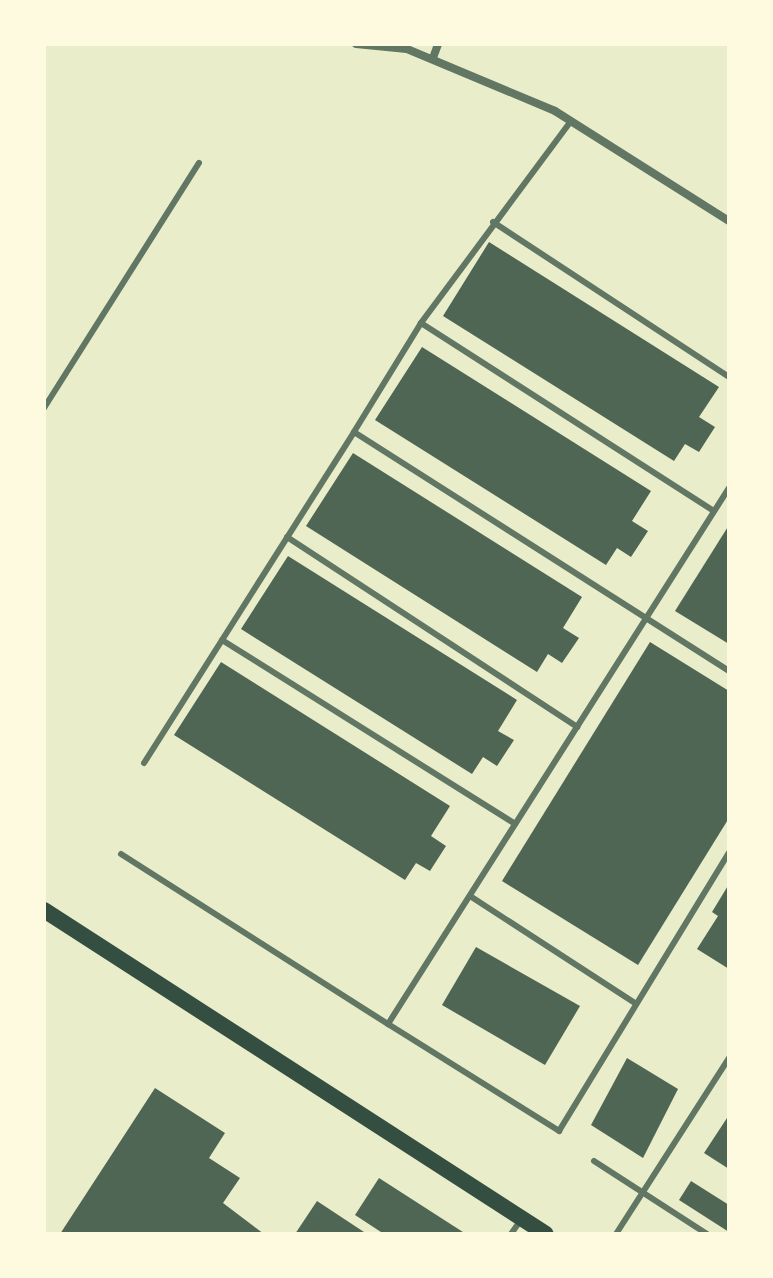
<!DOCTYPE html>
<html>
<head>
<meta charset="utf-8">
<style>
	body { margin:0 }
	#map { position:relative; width:773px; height:1278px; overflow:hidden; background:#e9edc9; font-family:"PT Sans",sans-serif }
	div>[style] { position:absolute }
	.building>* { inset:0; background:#4f6655 }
	.service>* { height:6px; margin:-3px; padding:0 3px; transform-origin:3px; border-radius:3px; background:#617663 }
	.minor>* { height:8px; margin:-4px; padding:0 4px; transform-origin:4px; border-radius:4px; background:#617663 }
	.secondary>* { height:16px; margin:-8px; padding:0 8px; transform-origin:8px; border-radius:8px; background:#344e41 }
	span { translate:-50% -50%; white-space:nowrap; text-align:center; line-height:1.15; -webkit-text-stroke:7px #fefae0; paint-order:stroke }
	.frame { position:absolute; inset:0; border:46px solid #fefae0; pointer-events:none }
</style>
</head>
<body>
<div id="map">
	<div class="building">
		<i style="clip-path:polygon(489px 242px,719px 387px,699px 417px,715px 427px,699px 452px,685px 444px,674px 461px,443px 316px)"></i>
		<i style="clip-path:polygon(422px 347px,651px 491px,632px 521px,648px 531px,631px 557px,617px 548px,606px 565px,375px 420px)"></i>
		<i style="clip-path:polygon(353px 453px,582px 597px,563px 628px,579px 638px,562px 663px,548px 654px,537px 672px,306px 526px)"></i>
		<i style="clip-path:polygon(729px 525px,729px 644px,675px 611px)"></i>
		<i style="clip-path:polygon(288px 556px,517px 700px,498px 731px,514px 740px,497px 766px,483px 757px,472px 774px,241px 629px)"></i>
		<i style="clip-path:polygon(650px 642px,729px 691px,729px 818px,638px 965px,502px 881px)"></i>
		<i style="clip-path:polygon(221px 662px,450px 806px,431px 836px,446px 846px,430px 871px,416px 863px,405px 880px,174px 735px)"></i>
		<i style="clip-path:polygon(729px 884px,729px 969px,697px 949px,718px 916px,712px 912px)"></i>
		<i style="clip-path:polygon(476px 947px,580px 1006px,545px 1065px,442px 1005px)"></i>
		<i style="clip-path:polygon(627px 1058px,678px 1089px,643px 1158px,591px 1125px)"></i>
		<i style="clip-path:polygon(155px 1088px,225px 1133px,209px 1158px,240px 1178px,223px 1203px,264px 1234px,60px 1234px)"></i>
		<i style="clip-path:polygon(727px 1118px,729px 1119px,729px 1169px,704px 1153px)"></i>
		<i style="clip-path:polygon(379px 1178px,466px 1234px,384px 1234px,355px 1215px)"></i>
		<i style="clip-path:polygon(691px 1181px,729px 1205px,729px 1232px,679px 1200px)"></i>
		<i style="clip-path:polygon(317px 1201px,367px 1234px,295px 1234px)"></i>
	</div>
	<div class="service">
		<i style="left:571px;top:121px;width:252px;rotate:126.6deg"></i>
		<i style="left:421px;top:323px;width:128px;rotate:121.6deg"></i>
		<i style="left:354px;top:432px;width:445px;rotate:32.5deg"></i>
		<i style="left:493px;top:222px;width:282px;rotate:33.3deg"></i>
		<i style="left:421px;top:323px;width:348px;rotate:32.7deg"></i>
		<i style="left:44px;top:408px;width:290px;rotate:-57.7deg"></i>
		<i style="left:287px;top:537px;width:347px;rotate:33.2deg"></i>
		<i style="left:222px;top:640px;width:346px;rotate:32.1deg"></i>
		<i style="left:144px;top:763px;width:392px;rotate:-57.6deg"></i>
		<i style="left:121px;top:854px;width:317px;rotate:32.5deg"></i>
		<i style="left:388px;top:1024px;width:635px;rotate:-57.54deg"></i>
		<i style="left:470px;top:896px;width:198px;rotate:33deg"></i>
		<i style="left:388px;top:1024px;width:202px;rotate:32deg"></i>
		<i style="left:559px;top:1131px;width:326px;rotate:-58.6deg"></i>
		<i style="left:594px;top:1161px;width:135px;rotate:32.9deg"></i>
		<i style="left:511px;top:1234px;width:16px;rotate:-55deg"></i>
		<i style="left:616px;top:1234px;width:209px;rotate:-57.3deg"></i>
	</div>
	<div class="minor">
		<i style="left:356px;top:44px;width:51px;rotate:5.6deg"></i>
		<i style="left:407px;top:49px;width:160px;rotate:22.7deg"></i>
		<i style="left:555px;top:111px;width:206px;rotate:32.3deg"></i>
		<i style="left:433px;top:58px;width:15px;rotate:-70deg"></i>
	</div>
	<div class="secondary">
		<i style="left:44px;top:910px;width:597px;rotate:32.84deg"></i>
	</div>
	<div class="frame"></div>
</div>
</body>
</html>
